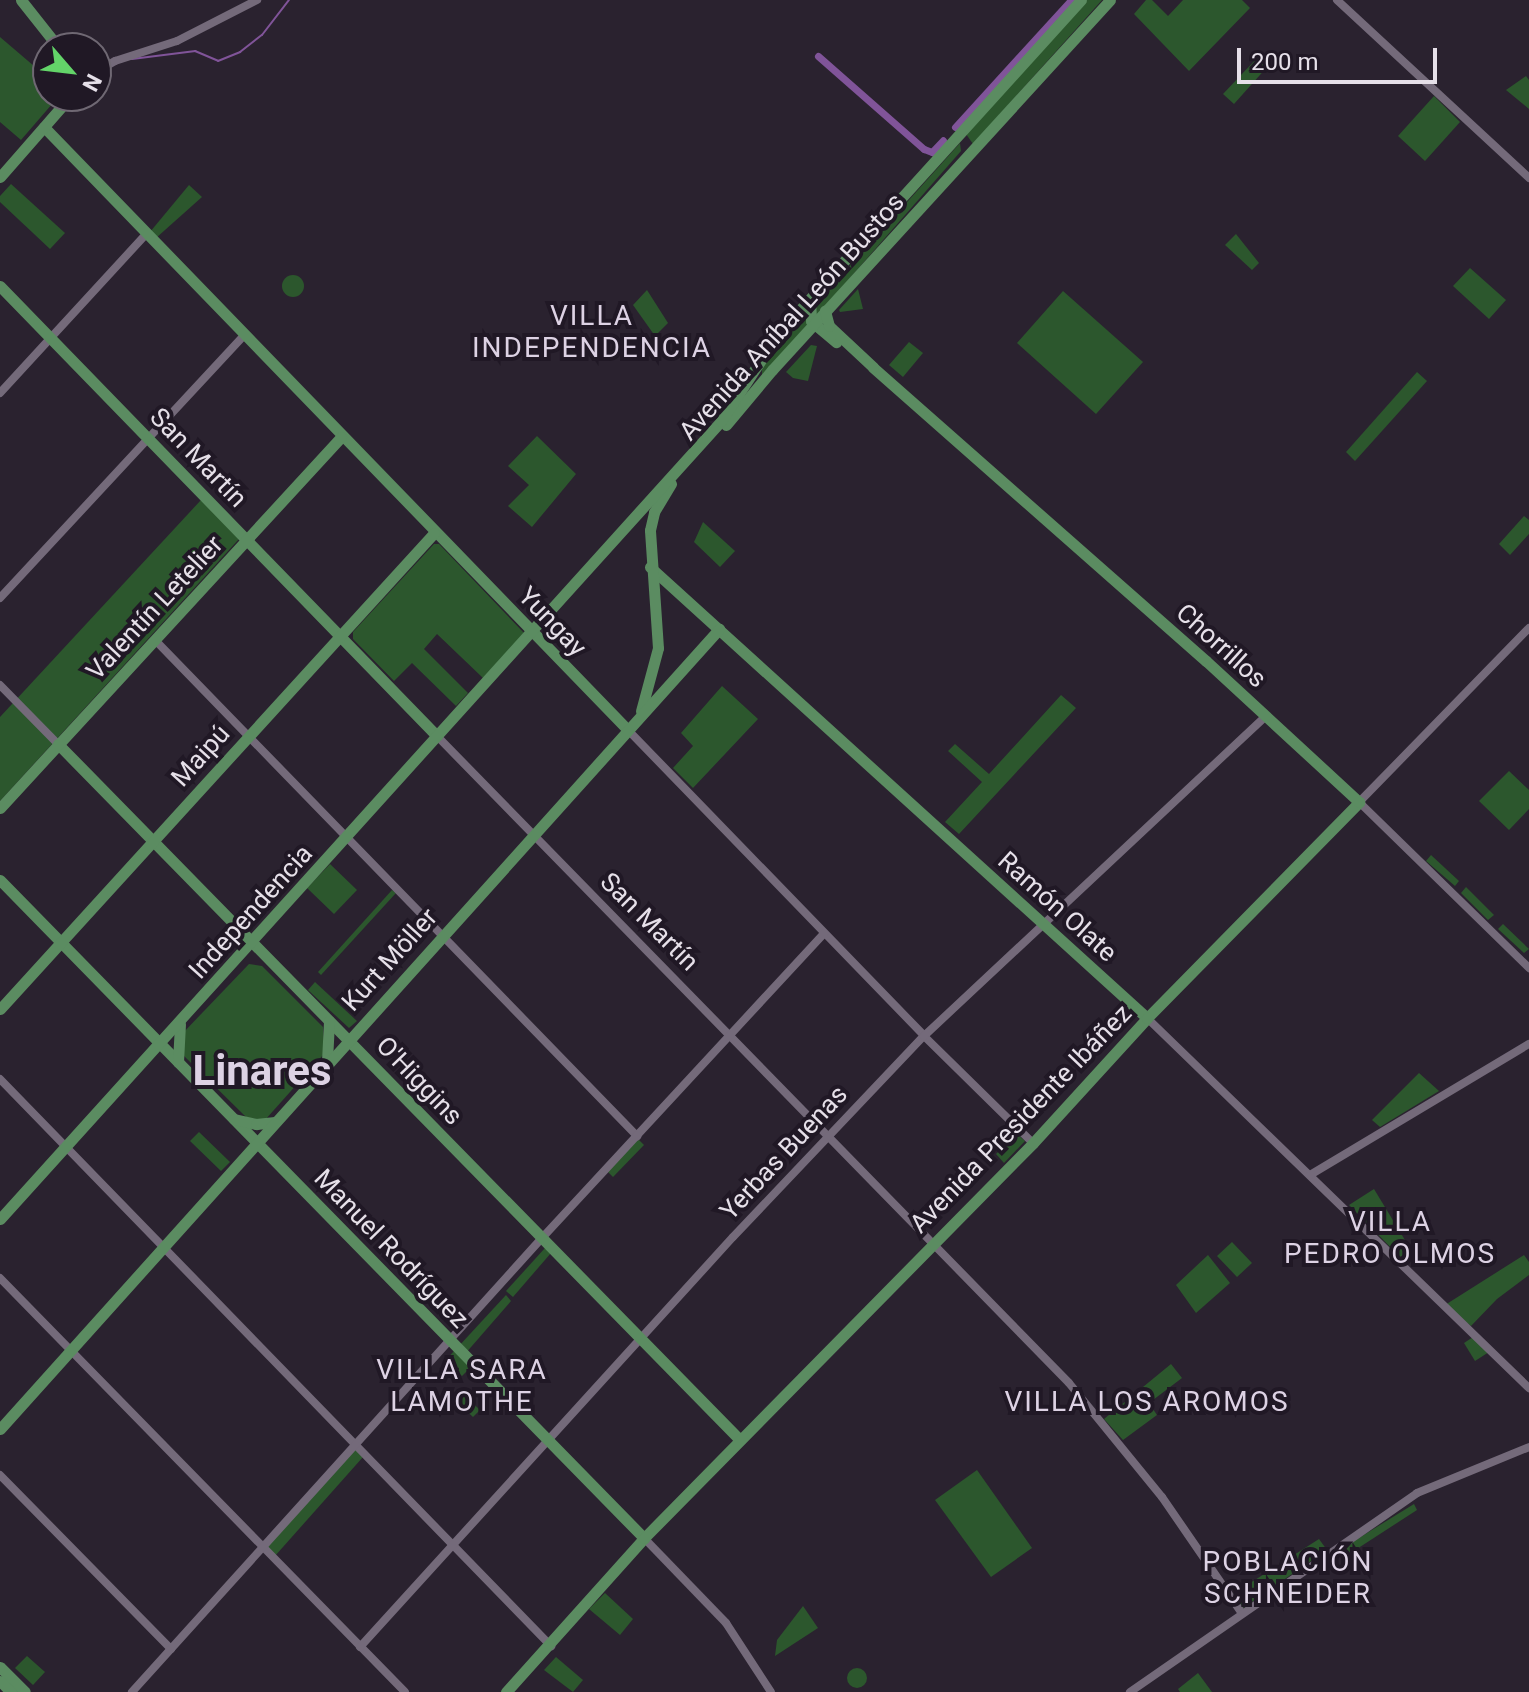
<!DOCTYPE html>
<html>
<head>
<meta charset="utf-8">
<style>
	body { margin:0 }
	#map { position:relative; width:1529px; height:1692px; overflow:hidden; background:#2a222f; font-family:Roboto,sans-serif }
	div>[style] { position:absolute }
	.green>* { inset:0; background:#2c572d }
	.round { border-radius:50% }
	.stream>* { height:2px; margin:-1px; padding:0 1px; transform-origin:1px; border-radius:1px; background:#805499 }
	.canal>* { height:7px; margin:-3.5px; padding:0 3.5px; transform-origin:3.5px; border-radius:3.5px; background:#805499 }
	.minor>* { height:8px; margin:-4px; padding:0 4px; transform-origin:4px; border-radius:4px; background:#746a7a }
	.major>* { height:11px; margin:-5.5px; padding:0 5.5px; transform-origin:5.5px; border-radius:5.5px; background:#5b8c61 }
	span { translate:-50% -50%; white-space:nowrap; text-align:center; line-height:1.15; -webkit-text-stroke:8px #201825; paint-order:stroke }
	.street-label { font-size:26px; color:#e6e0e9 }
	.neighbourhood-label { font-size:28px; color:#ddd2e4; letter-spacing:2px }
	.town-label { font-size:42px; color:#ddd2e4; font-weight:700 }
	.north { position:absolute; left:32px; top:32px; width:80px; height:80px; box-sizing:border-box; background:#201825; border:2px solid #6f6873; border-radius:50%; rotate:118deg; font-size:22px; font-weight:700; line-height:32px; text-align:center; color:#e6e0e9 }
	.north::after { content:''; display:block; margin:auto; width:28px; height:36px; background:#63d469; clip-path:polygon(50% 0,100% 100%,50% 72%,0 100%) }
	.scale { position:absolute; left:1237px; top:48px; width:200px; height:36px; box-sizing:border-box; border:4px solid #e6e0e9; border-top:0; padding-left:10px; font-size:24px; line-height:28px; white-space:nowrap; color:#e6e0e9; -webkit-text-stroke:6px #201825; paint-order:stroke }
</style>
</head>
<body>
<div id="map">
	<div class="green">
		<i style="clip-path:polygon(1087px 0,1102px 0,973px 144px,966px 134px)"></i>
		<i style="clip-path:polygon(1146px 0,1152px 0,1168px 16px,1183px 0,1242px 0,1250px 8px,1189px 71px,1134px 14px)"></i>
		<i style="clip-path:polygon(0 37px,48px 78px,48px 96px,59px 96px,21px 140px,0 122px)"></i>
		<i style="clip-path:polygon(1258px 57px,1268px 66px,1234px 104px,1223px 94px)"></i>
		<i style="clip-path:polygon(1526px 76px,1529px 80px,1529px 109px,1506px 90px)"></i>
		<i style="clip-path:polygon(1434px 96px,1460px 122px,1425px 161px,1398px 136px)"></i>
		<i style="clip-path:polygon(960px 143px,961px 151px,815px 318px,813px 307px)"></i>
		<i style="clip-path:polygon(11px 184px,65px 233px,50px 249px,0 202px,0 196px)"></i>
		<i style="clip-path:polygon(189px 185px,202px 197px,156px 238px,150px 232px)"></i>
		<i style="clip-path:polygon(1236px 234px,1259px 263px,1252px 270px,1225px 245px)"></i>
		<i style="clip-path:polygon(1470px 268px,1506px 300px,1489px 319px,1453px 286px)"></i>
		<i class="round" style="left:282px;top:275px;width:22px;height:22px"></i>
		<i style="clip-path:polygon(858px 289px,863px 309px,840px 312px,839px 310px)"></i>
		<i style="clip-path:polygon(647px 290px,668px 323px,655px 336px,633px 305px)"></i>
		<i style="clip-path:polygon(1063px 291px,1143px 362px,1096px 414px,1017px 343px)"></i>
		<i style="clip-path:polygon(806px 310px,809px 323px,762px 375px,762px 368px,795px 319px)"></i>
		<i style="clip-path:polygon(909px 342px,923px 353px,903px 377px,889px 365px)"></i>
		<i style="clip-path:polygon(811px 345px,817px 346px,808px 381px,793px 378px,786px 372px)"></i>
		<i style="clip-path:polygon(1417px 372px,1427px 381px,1355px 461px,1346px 452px)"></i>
		<i style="clip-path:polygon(537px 436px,576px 474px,532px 527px,508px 506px,529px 485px,508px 466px)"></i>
		<i style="clip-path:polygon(201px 500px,239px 539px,0 801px,0 717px)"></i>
		<i style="clip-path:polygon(1524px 516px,1529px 520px,1529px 534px,1510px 555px,1499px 544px)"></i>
		<i style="clip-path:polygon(703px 522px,735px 551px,720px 567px,694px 542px)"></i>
		<i style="clip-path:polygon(434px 544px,439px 544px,524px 633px,483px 678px,437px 634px,424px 649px,468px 693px,456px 706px,412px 663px,394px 681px,353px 639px,353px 632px)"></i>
		<i style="clip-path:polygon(722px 686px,758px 719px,693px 788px,673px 768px,693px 746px,681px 733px)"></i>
		<i style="clip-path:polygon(1061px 695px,1076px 708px,959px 834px,945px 822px,982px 782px,948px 751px,955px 744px,989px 774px)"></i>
		<i style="clip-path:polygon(1509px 771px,1529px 790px,1529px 809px,1509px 830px,1479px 801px)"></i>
		<i style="clip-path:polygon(1431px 855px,1459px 881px,1455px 886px,1426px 861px)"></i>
		<i style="clip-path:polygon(330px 864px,357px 890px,334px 914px,307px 888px)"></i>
		<i style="clip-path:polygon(1466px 887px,1494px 915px,1488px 920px,1461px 893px)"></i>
		<i style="clip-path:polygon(392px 890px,396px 893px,321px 975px,318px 972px)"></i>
		<i style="clip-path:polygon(1503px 924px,1529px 949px,1524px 953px,1498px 929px)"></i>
		<i style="clip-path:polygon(249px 964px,262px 966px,323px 1027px,324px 1054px,265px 1120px,247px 1118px,181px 1053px,181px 1035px)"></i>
		<i style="clip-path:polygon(315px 982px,357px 1021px,349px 1028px,308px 990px)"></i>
		<i style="clip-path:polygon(1419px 1073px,1439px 1091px,1380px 1127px,1372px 1120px)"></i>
		<i style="clip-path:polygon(199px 1132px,230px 1162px,221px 1171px,190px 1141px)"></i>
		<i style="clip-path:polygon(1017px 1134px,1025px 1141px,1004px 1163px,996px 1154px)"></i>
		<i style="clip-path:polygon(638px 1139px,644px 1145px,613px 1177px,607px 1171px)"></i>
		<i style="clip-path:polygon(1374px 1189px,1411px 1250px,1400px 1257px,1349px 1205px)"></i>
		<i style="clip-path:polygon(1232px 1242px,1252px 1263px,1237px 1277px,1217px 1256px)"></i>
		<i style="clip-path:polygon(545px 1248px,551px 1253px,513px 1297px,506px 1291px)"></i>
		<i style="clip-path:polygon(1208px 1255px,1230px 1283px,1196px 1313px,1176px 1285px)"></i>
		<i style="clip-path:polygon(1524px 1255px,1529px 1262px,1529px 1275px,1497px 1299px,1471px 1326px,1445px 1305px)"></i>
		<i style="clip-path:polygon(506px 1295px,511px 1301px,465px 1354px,458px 1347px)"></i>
		<i style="clip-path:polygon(1473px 1337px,1489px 1352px,1475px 1361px,1464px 1343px)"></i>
		<i style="clip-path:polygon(454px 1351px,471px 1367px,462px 1376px,445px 1361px)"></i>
		<i style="clip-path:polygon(1171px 1364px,1182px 1378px,1149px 1403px,1157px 1415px,1123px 1440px,1104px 1419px)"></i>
		<i style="clip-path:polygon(461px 1392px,480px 1410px,473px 1417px,454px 1399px)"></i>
		<i style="clip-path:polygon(355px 1447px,363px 1457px,275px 1556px,266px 1546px)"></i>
		<i style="clip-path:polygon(977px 1470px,1032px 1548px,991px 1577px,935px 1500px)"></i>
		<i style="clip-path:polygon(1414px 1504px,1417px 1510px,1346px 1556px,1341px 1549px)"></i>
		<i style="clip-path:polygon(1319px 1539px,1327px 1550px,1243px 1608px,1233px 1594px)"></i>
		<i style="clip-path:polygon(605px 1593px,633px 1619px,620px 1635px,589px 1609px)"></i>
		<i style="clip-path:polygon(803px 1606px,818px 1628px,775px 1656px,777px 1640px)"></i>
		<i style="clip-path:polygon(27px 1656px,45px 1672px,33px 1685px,15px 1668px)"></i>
		<i style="clip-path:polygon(556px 1657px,583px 1680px,573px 1692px,544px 1670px)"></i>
		<i class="round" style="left:847px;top:1668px;width:20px;height:20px"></i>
		<i style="clip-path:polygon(1198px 1673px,1212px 1692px,1180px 1692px,1178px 1689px)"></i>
	</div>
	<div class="stream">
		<i style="left:132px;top:59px;width:64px;rotate:-7.2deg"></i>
		<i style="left:195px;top:51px;width:25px;rotate:23deg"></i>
		<i style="left:218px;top:61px;width:24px;rotate:-22deg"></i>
		<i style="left:240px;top:52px;width:28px;rotate:-38deg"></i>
		<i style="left:262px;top:35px;width:44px;rotate:-52.4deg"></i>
	</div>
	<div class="canal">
		<i style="left:818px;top:56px;width:141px;rotate:41.3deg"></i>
		<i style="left:924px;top:149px;width:9px;rotate:21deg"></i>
		<i style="left:932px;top:152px;width:16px;rotate:-47deg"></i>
		<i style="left:955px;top:127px;width:172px;rotate:-47.6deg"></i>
	</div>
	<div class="minor">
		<i style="left:1337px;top:0;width:262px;rotate:42.8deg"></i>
		<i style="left:96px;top:72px;width:22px;rotate:-30deg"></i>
		<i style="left:115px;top:61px;width:65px;rotate:-17.9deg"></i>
		<i style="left:177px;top:41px;width:90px;rotate:-27.1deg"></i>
		<i style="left:0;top:393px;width:217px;rotate:-47.4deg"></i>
		<i style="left:0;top:598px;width:360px;rotate:-47.1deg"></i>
		<i style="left:1529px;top:628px;width:243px;rotate:134.3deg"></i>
		<i style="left:1359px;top:802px;width:238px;rotate:44.3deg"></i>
		<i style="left:155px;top:640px;width:692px;rotate:45.82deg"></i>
		<i style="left:0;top:685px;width:83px;rotate:45.5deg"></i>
		<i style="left:627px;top:729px;width:427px;rotate:45.9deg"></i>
		<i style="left:924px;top:1036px;width:153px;rotate:44.5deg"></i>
		<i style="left:437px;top:736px;width:904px;rotate:45.67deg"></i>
		<i style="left:1069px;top:1383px;width:147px;rotate:50.8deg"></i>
		<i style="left:1162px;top:1497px;width:140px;rotate:55.5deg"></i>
		<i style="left:1147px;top:1018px;width:532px;rotate:44.09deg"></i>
		<i style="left:0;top:1079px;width:791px;rotate:45.82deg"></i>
		<i style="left:1310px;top:1175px;width:255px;rotate:-30.9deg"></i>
		<i style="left:0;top:1278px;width:579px;rotate:45.63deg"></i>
		<i style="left:0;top:1475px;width:244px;rotate:45.5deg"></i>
		<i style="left:644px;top:1538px;width:118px;rotate:46deg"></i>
		<i style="left:726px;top:1623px;width:82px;rotate:56.9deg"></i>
		<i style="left:360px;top:1647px;width:554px;rotate:-47.71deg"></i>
		<i style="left:733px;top:1237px;width:277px;rotate:-46.5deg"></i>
		<i style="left:924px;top:1036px;width:468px;rotate:-43.1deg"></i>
		<i style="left:132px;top:1692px;width:612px;rotate:-47.92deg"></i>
		<i style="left:542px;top:1238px;width:415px;rotate:-47.2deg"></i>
		<i style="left:1130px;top:1692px;width:349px;rotate:-34.7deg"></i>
		<i style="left:1417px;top:1493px;width:121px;rotate:-22.3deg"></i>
	</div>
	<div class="major">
		<i style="left:21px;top:0;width:61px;rotate:51.6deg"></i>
		<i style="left:44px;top:127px;width:838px;rotate:45.92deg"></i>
		<i style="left:0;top:177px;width:108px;rotate:-48.8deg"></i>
		<i style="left:0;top:286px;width:627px;rotate:45.84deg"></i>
		<i style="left:810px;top:299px;width:22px;rotate:87deg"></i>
		<i style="left:811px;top:321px;width:33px;rotate:40deg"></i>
		<i style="left:726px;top:425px;width:72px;rotate:-50.1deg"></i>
		<i style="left:772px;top:370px;width:501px;rotate:-47.59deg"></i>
		<i style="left:650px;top:567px;width:671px;rotate:42.22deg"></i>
		<i style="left:641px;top:711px;width:65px;rotate:-74.9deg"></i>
		<i style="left:658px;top:648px;width:118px;rotate:-93.9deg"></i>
		<i style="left:650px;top:530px;width:18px;rotate:-77deg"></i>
		<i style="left:654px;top:512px;width:33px;rotate:-59deg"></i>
		<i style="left:58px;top:744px;width:974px;rotate:45.58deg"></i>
		<i style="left:0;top:808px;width:504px;rotate:-47.41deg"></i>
		<i style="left:0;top:880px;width:921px;rotate:45.62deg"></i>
		<i style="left:0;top:1009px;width:644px;rotate:-47.64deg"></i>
		<i style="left:327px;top:1061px;width:40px;rotate:-87.1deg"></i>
		<i style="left:178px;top:1062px;width:38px;rotate:-87deg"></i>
		<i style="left:234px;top:1119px;width:23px;rotate:13deg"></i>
		<i style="left:256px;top:1124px;width:19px;rotate:-6deg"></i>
		<i style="left:0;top:1219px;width:1075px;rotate:-47.9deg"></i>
		<i style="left:721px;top:421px;width:104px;rotate:-56.8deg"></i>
		<i style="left:778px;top:334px;width:451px;rotate:-47.8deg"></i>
		<i style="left:0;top:1429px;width:1076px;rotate:-48.05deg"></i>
		<i style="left:0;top:1667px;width:35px;rotate:45deg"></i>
		<i style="left:0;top:1681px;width:16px;rotate:45deg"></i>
		<i style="left:506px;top:1692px;width:207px;rotate:-48.1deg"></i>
		<i style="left:644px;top:1538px;width:554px;rotate:-45.44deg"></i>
		<i style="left:1033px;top:1143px;width:169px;rotate:-47.6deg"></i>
		<i style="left:1147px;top:1018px;width:303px;rotate:-45.5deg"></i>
		<i style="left:1359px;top:802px;width:208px;rotate:-137.3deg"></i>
		<i style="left:1206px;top:661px;width:444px;rotate:-138.6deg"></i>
		<i style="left:873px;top:367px;width:60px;rotate:-137deg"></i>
		<i style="left:829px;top:326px;width:16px;rotate:-105deg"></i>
	</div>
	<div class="street-label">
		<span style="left:792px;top:317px;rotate:-48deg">Avenida Aníbal León Bustos</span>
		<span style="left:198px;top:458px;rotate:46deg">San Martín</span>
		<span style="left:155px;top:608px;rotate:-47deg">Valentín Letelier</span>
		<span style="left:552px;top:622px;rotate:46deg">Yungay</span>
		<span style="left:1221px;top:646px;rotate:42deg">Chorrillos</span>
		<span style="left:201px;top:756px;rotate:-48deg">Maipú</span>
		<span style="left:1057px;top:907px;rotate:42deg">Ramón Olate</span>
		<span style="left:251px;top:912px;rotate:-48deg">Independencia</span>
		<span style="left:649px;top:922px;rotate:45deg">San Martín</span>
		<span style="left:390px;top:960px;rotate:-48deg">Kurt Möller</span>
		<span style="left:419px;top:1081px;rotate:46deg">O'Higgins</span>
		<span style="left:1021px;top:1119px;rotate:-46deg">Avenida Presidente Ibáñez</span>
		<span style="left:784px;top:1153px;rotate:-47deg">Yerbas Buenas</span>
		<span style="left:391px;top:1249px;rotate:46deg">Manuel Rodríguez</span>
	</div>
	<div class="neighbourhood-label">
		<span style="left:592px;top:332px">VILLA<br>INDEPENDENCIA</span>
		<span style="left:1390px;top:1238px">VILLA<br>PEDRO OLMOS</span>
		<span style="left:462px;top:1386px">VILLA SARA<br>LAMOTHE</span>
		<span style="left:1147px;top:1402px">VILLA LOS AROMOS</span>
		<span style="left:1288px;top:1578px">POBLACIÓN<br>SCHNEIDER</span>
	</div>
	<div class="town-label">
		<span style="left:262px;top:1071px">Linares</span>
	</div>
	<div class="north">N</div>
	<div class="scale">200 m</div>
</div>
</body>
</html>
